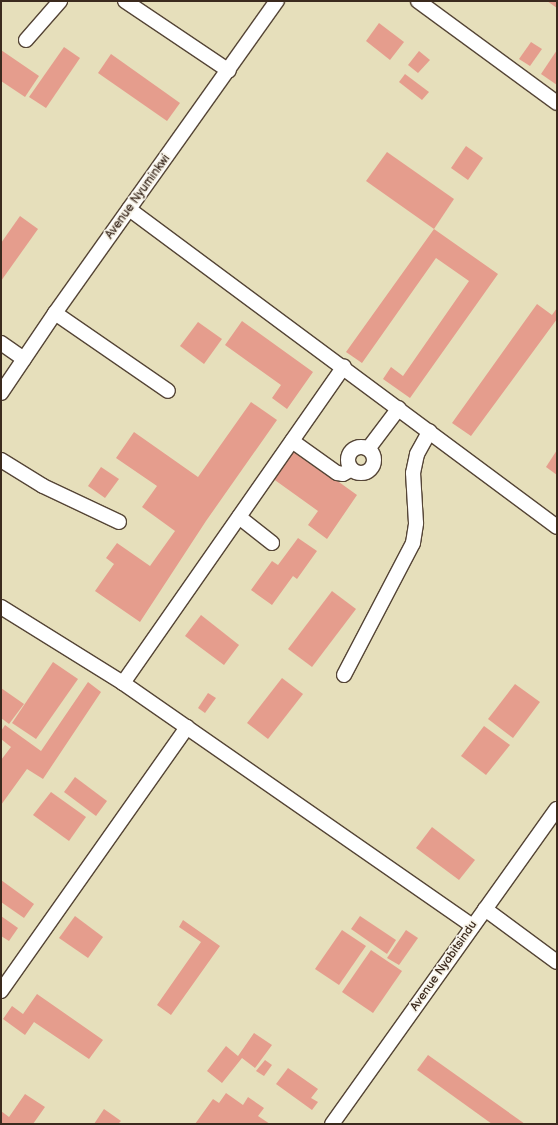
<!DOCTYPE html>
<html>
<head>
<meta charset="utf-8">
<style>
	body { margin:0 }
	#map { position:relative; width:558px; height:1125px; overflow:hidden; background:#e6dfbb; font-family:"Balsamiq Sans",sans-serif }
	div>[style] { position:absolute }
	.building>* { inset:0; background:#e59d8d }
	.roads { filter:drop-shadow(1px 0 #554536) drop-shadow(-1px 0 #554536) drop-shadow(0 1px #554536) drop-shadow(0 -1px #554536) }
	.minor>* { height:14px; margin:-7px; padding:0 7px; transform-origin:7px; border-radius:7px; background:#fff }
	.minor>.ring { margin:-7px; padding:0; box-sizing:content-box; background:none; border:14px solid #fff; border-radius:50% }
	span { translate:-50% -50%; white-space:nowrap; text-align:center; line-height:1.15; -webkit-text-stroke:3.5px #f7f3e8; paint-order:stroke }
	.street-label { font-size:12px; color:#3b2a1e }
	.frame { position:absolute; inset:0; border:2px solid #3b2a1e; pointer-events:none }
</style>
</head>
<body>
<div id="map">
	<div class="building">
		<i style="clip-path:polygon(547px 1px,557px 1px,557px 8px)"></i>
		<i style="clip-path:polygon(379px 23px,404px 42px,390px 60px,366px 41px)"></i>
		<i style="clip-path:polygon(531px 42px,542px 49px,530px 66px,519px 59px)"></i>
		<i style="clip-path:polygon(64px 47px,80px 58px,46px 108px,29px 97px)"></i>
		<i style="clip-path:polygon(1px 50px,39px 76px,25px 97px,1px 81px)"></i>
		<i style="clip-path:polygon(557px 50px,557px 85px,541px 74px)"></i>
		<i style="clip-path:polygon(419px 51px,430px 60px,418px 73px,408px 65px)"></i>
		<i style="clip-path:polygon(111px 54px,180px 103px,167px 121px,98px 73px)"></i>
		<i style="clip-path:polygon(405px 74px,429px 92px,422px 100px,399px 82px)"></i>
		<i style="clip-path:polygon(466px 146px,483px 158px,468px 180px,451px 168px)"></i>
		<i style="clip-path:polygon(387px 152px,454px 199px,434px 229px,366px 181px)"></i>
		<i style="clip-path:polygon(20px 216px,38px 229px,1px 281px,1px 243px)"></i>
		<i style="clip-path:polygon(434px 229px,498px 274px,410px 398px,383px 379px,391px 367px,403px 376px,469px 281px,436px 258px,362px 363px,346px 352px)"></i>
		<i style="clip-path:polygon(537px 304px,552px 315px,557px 308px,557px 319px,471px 436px,452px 423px)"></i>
		<i style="clip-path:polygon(242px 321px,313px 372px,287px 409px,272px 398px,281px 385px,225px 345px)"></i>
		<i style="clip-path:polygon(198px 322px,222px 339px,204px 364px,180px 346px)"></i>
		<i style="clip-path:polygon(251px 402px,277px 420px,206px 521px,140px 622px,95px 591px,114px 564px,106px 558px,117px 543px,150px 566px,175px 531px,142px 507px,157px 486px,116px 458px,134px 432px,198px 477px)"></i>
		<i style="clip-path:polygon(293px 449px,357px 495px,327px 539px,308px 525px,318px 511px,272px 478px)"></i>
		<i style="clip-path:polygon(557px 450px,557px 475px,546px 467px)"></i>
		<i style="clip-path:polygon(101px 467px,119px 479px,105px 498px,88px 486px)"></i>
		<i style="clip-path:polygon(298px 538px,317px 551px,297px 579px,293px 576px,272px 605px,251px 590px,272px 561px,278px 565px)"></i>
		<i style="clip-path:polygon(332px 591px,356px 609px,312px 667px,288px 649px)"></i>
		<i style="clip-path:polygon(201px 615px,239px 645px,224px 665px,185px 636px)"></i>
		<i style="clip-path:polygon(53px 662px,78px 679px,36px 739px,12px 723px)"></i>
		<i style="clip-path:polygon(282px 678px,303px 694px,268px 739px,247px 723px)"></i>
		<i style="clip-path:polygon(88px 682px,101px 692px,43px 779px,27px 769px,1px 805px,1px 760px,11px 747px,1px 739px,1px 731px,5px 725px,41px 751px)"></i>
		<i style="clip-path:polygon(515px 684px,540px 702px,513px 738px,488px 719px)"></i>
		<i style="clip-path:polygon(1px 688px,24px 704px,9px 724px,1px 718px)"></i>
		<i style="clip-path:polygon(208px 693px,216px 698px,205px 713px,198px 708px)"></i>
		<i style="clip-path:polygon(484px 726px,510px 745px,486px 775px,461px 756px)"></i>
		<i style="clip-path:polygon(75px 777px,107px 801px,96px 816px,64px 792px)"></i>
		<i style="clip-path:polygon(51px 792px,86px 817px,69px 841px,33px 815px)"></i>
		<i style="clip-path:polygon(432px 827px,475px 860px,459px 880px,416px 848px)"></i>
		<i style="clip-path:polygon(1px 880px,34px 904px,24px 918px,1px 902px)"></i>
		<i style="clip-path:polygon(1px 916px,18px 928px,9px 941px,1px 936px)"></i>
		<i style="clip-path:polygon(75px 916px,103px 937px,88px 958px,59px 938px)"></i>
		<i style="clip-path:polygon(360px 916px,396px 940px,387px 954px,351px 929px)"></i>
		<i style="clip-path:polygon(183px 920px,220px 946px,171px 1015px,157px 1005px,201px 942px,179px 927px)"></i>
		<i style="clip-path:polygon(342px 930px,366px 946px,339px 985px,315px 969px)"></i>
		<i style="clip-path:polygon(406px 930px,418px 938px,399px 965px,387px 958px)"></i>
		<i style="clip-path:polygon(371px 950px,402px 971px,373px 1013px,342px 992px)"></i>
		<i style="clip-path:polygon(37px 994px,103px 1040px,89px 1059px,34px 1022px,25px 1035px,3px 1019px,12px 1006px,23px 1014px)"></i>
		<i style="clip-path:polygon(254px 1033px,272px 1045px,255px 1068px,242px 1058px,222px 1083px,207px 1071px,226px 1046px,238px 1056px)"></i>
		<i style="clip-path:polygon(428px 1055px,525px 1124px,492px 1124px,417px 1070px)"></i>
		<i style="clip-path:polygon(265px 1060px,272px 1065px,264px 1076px,256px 1071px)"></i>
		<i style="clip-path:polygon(288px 1068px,318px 1089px,311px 1098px,318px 1102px,312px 1110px,276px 1084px)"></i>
		<i style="clip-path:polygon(226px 1093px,243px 1105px,248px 1097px,264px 1108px,258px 1116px,270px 1124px,195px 1124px,213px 1099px,219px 1103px)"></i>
		<i style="clip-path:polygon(25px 1094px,45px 1107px,33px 1124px,1px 1124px,1px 1111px,9px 1117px)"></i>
		<i style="clip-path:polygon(104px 1109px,121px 1121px,118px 1124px,94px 1124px)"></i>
	</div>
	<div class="roads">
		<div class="minor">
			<i style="left:125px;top:1px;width:125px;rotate:33.9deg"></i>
			<i style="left:418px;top:1px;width:172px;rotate:36.3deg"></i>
			<i style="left:26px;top:40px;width:52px;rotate:-48.9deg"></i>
			<i style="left:129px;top:209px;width:533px;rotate:36.61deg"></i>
			<i style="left:55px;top:313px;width:137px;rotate:34.6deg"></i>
			<i style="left:1px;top:343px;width:28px;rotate:35deg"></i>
			<i style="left:1px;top:393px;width:97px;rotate:-56deg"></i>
			<i style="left:55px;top:313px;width:383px;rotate:-54.6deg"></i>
			<i style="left:292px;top:441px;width:55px;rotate:35.4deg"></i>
			<i style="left:337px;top:473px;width:6px;rotate:9deg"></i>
			<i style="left:343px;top:474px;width:10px;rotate:-29deg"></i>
			<i class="ring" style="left:348px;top:447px;width:12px;height:12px"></i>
			<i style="left:368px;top:449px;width:51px;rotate:-52.9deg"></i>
			<i style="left:1px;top:460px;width:49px;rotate:31.8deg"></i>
			<i style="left:43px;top:486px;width:84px;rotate:25.3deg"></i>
			<i style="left:239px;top:517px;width:42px;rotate:38.2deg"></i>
			<i style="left:1px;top:607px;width:144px;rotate:31.9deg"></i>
			<i style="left:123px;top:683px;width:426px;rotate:34.8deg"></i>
			<i style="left:344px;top:675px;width:149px;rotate:-62.4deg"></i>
			<i style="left:413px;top:543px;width:20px;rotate:-81deg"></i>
			<i style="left:416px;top:523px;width:50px;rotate:-93.4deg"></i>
			<i style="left:413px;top:473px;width:19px;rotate:-78deg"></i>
			<i style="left:417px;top:454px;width:26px;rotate:-61deg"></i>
			<i style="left:123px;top:683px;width:386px;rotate:-55.1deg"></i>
			<i style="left:485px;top:909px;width:89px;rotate:36.4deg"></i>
			<i style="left:1px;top:991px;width:323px;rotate:-54.8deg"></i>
			<i style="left:332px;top:1124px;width:387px;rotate:-54.5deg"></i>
		</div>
	</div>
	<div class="street-label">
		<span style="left:138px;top:197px;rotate:-54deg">Avenue Nyuminkwi</span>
		<span style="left:444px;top:966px;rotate:-55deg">Avenue Nyabitsindu</span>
	</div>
	<div class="frame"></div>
</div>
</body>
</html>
